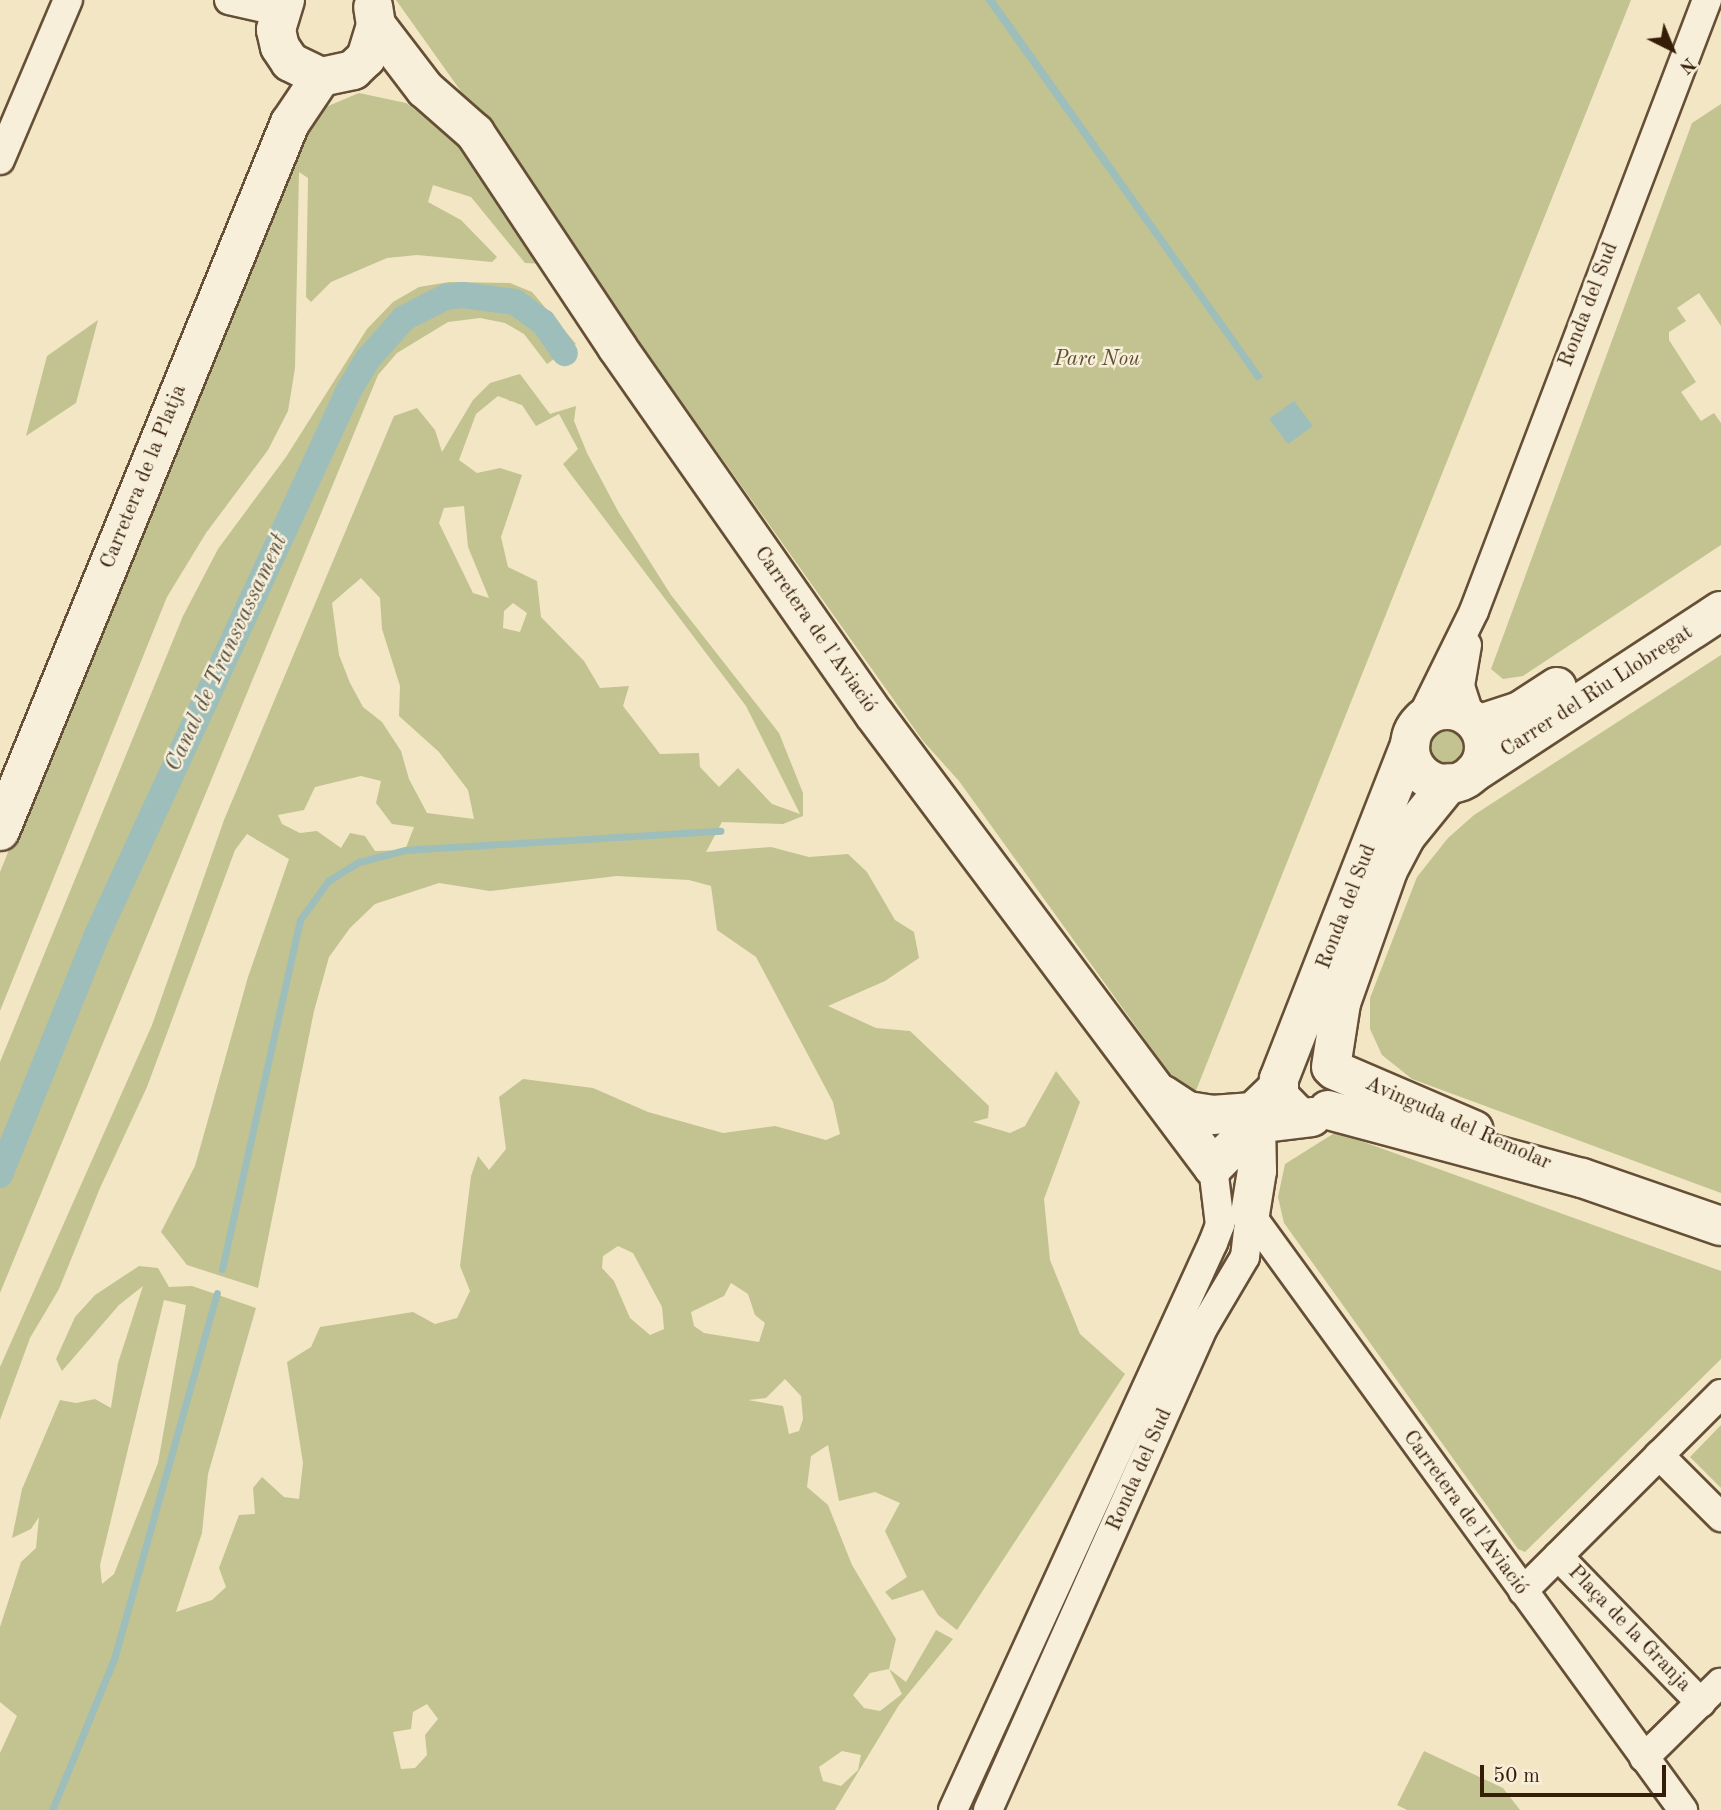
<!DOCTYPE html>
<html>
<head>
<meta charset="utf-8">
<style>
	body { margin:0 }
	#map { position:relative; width:1721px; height:1810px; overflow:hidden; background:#f3e6c4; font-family:"Old Standard TT",serif }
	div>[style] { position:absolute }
	.green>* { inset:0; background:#c2c390 }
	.round { border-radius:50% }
	.water>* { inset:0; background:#9dbebb }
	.stream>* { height:7px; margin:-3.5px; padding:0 3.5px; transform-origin:3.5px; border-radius:3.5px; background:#9dbebb }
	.canal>* { height:26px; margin:-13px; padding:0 13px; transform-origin:13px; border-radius:13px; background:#9dbebb }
	.roads { filter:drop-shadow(2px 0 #654f36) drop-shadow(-2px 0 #654f36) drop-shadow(0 2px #654f36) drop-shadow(0 -2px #654f36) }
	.street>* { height:28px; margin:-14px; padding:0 14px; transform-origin:14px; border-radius:14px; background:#f7efd9 }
	.secondary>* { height:38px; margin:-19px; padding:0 19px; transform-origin:19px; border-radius:19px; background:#f7efd9 }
	.secondary>.ring { margin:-19px; padding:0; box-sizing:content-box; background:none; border:38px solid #f7efd9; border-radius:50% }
	span { translate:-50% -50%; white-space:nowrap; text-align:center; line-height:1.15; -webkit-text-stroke:5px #f7efd9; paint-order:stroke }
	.street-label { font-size:21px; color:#361d07 }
	.park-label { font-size:21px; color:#604f30; font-style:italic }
	.water-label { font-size:23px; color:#554d3d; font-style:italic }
	.north { position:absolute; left:1637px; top:14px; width:70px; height:70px; -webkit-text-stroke:5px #f7efd9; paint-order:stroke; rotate:137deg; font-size:19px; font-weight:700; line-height:28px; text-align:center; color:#361d07 }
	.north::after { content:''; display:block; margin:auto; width:24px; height:32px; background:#361d07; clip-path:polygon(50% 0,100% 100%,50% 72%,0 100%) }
	.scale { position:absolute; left:1480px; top:1765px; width:186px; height:32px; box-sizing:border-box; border:4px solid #361d07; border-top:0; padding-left:9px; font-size:21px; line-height:24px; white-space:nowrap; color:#361d07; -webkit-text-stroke:5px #f7efd9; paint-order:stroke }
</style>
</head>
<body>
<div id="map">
	<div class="green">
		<i style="clip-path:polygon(396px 0,1631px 0,1191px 1103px,959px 781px,923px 741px)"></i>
		<i style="clip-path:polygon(359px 93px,406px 103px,438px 125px,463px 151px,546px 264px,525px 263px,471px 197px,433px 185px,428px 202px,461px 220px,497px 257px,492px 262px,417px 255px,387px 258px,331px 282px,311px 302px,306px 297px,308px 178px,299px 172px,295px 368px,288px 411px,268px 450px,206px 533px,167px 597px,0 1011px,0 872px,296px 144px,321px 109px)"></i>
		<i style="clip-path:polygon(1721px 104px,1721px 326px,1699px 293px,1677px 308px,1686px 321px,1669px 332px,1669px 340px,1696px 382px,1681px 392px,1701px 421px,1714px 413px,1721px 423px,1721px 545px,1523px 676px,1503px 679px,1491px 669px,1692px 123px)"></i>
		<i style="clip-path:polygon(449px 282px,510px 283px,532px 292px,576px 344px,547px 364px,524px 334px,505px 323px,480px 318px,448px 322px,397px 353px,378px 375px,0 1293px,0 1062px,183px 616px,218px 549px,286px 457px,367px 329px,393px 302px,419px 287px)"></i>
		<i style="clip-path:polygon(98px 320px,76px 403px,26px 436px,47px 356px)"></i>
		<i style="clip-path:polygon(evenodd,520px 374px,550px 414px,576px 406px,574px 421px,587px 453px,619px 513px,671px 595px,779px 733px,803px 793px,803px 816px,783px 824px,722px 822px,706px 852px,771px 847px,809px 857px,848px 854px,867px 872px,895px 920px,914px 932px,919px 958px,885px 981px,828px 1006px,876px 1028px,910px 1031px,989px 1106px,988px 1118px,973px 1122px,1010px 1133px,1025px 1126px,1056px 1071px,1080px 1102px,1044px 1199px,1050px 1260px,1080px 1334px,1125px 1374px,957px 1630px,938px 1615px,923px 1590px,892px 1600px,885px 1592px,907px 1577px,885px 1531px,900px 1503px,875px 1492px,839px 1501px,828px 1445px,811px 1456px,807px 1487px,828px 1505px,852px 1565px,896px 1639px,889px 1669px,906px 1682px,936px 1630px,953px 1639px,899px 1705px,835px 1810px,0 1810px,0 1753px,17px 1716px,0 1702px,0 1627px,21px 1562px,36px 1548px,39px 1517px,31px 1529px,12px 1538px,22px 1489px,60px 1400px,76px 1403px,95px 1399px,111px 1408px,118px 1363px,143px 1286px,119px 1305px,62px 1371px,56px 1359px,75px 1317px,95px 1295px,139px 1266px,158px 1268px,169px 1287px,192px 1286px,256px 1308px,208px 1474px,202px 1533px,176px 1612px,212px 1600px,226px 1587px,219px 1568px,239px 1515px,255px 1514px,253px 1488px,262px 1477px,284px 1497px,299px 1499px,303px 1463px,287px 1362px,311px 1347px,320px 1327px,413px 1312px,435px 1324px,457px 1318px,470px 1291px,460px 1266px,471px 1176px,478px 1156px,489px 1170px,506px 1149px,499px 1097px,523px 1079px,593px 1088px,648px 1112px,723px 1133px,775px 1126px,826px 1140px,840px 1134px,833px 1102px,756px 957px,717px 930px,711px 886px,689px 880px,617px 876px,490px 891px,439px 883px,375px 904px,350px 928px,329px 957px,314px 1011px,258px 1288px,187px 1265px,161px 1232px,195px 1166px,248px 977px,289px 859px,247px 834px,235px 850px,147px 1087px,100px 1188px,59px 1289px,30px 1338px,0 1420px,0 1367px,152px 1025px,224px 820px,394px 416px,417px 408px,435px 430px,442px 452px,473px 400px,490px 383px,520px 374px,498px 396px,522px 405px,536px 426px,559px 414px,578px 449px,563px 464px,746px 706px,800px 814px,772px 804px,738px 768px,719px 787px,700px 767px,699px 753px,660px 754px,623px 706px,629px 686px,600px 688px,584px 661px,541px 617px,537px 581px,508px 567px,501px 537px,522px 475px,500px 468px,477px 473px,459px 460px,476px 414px,498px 396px,520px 374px,464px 506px,468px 547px,489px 598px,473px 593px,439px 523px,444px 508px,464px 506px,520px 374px,361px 578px,380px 598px,382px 629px,400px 686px,399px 716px,439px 752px,468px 790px,474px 819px,427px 813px,409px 779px,401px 751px,382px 722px,363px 707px,350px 683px,339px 655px,332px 603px,361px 578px,520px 374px,513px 603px,527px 613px,520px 632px,503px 628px,504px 611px,513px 603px,520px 374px,361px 776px,381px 781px,376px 803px,392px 824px,414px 827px,405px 850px,375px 851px,365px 836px,350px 833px,341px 848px,317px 831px,300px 833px,282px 824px,278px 815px,304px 810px,315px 787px,361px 776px,520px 374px,618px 1246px,633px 1253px,662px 1307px,664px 1329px,650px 1335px,630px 1318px,614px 1281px,602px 1268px,603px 1256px,618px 1246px,520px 374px,731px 1283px,748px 1294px,755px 1315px,765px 1323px,759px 1342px,704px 1333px,694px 1326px,691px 1312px,724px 1296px,731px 1283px,520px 374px,164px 1300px,186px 1305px,158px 1463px,114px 1574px,102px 1584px,100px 1565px,164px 1300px,520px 374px,785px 1379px,801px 1396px,803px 1419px,799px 1431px,789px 1434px,783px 1406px,748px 1400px,766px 1398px,785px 1379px,520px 374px,889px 1669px,902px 1694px,880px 1711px,864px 1708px,853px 1695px,870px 1673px,889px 1669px,520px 374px,427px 1704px,438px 1719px,425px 1735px,427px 1755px,415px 1768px,401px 1769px,393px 1732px,411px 1729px,413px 1712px,427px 1704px,520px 374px,842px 1751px,861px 1755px,858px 1770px,841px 1786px,823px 1781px,819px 1767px,842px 1751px)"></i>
		<i style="clip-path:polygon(1721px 655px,1721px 1193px,1412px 1079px,1382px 1055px,1370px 1029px,1370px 998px,1417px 877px,1448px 838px,1474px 815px)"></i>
		<i class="round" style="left:1427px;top:724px;width:44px;height:44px"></i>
		<i style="clip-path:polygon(1336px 1132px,1721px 1271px,1721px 1359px,1525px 1552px,1518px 1549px,1284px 1223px,1278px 1197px,1285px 1164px)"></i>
		<i style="clip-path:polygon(1721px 1425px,1721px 1488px,1690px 1457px)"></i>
		<i style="clip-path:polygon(1424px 1751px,1503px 1788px,1520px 1810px,1407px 1810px,1397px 1805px)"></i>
	</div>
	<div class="water">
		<i style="clip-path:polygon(985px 0,995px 0,1263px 377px,1257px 381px)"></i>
		<i style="clip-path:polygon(1294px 401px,1313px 426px,1288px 444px,1269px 419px)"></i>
	</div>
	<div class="stream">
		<i style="left:222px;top:1269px;width:358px;rotate:-77.4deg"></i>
		<i style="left:300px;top:920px;width:48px;rotate:-54.3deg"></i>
		<i style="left:328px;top:881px;width:36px;rotate:-32deg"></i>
		<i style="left:359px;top:862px;width:48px;rotate:-14.6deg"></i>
		<i style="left:405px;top:850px;width:316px;rotate:-3.5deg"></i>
		<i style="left:52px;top:1810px;width:163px;rotate:-67.7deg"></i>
		<i style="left:114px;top:1659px;width:380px;rotate:-74.3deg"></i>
	</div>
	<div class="canal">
		<i style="left:0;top:1175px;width:257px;rotate:-68deg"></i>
		<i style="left:96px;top:937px;width:603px;rotate:-65.18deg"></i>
		<i style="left:349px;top:390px;width:35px;rotate:-59deg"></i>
		<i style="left:367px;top:360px;width:56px;rotate:-48.6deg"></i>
		<i style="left:404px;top:318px;width:47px;rotate:-26.6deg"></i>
		<i style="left:446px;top:297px;width:17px;rotate:-7deg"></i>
		<i style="left:463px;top:295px;width:52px;rotate:7.7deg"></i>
		<i style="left:515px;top:302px;width:34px;rotate:36deg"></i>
		<i style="left:543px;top:322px;width:38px;rotate:55deg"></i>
	</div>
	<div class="roads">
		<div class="street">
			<i style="left:229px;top:0;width:50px;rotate:12.7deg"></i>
			<i style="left:0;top:160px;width:174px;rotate:-67deg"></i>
			<i style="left:1467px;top:645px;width:42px;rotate:99.7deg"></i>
			<i style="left:1460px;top:686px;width:33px;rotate:72deg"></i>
			<i style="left:1419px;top:723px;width:125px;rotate:-63.8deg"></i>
			<i style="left:1474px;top:611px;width:654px;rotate:-69.13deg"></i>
			<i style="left:1250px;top:1214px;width:737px;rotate:54deg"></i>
			<i style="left:1659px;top:1455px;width:88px;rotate:45deg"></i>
			<i style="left:1558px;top:1556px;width:205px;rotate:45.8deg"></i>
			<i style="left:1523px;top:1591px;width:279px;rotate:-44.9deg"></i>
			<i style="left:1644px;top:1758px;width:107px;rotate:-44.6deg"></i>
			<i style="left:953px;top:1810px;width:624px;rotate:-65.37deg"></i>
			<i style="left:1213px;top:1243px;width:19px;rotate:-69deg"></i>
			<i style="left:1220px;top:1225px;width:58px;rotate:-96.9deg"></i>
			<i style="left:988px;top:1810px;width:528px;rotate:-65.96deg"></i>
			<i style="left:1203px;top:1328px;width:82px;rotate:-59.4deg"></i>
			<i style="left:1245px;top:1257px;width:43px;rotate:-83.4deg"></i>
		</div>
		<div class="secondary">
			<i style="left:285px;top:0;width:31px;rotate:107deg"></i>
			<i style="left:276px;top:30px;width:17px;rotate:77deg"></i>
			<i style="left:280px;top:47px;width:18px;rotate:56deg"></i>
			<i style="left:290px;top:62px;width:34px;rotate:26deg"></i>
			<i style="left:321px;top:77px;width:33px;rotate:-12deg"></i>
			<i style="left:353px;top:70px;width:18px;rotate:-43deg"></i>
			<i style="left:366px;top:58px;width:34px;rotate:-73deg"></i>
			<i style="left:376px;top:25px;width:18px;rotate:-99deg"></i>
			<i style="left:376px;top:25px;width:81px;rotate:52.6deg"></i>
			<i style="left:425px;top:89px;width:67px;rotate:41.3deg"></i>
			<i style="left:475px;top:133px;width:257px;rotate:56.4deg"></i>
			<i style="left:617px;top:347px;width:448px;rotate:55deg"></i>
			<i style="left:874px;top:714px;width:566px;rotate:53.19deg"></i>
			<i class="ring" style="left:1410px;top:710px;width:36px;height:36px"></i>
			<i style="left:1477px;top:725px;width:45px;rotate:-18deg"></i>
			<i style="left:1520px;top:711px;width:44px;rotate:-33deg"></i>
			<i style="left:1473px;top:773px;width:296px;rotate:-33.2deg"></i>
			<i style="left:0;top:831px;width:765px;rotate:-67.73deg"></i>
			<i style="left:290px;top:123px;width:55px;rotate:-56deg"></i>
			<i style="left:1331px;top:1067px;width:65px;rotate:-81.1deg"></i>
			<i style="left:1341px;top:1003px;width:141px;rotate:-70.5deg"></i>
			<i style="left:1388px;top:870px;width:38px;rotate:-62deg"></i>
			<i style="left:1406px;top:836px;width:68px;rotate:-50.9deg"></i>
			<i style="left:1334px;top:1070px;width:152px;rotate:23.2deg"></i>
			<i style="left:1163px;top:1095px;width:30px;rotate:33deg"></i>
			<i style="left:1188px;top:1111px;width:24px;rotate:9deg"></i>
			<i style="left:1212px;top:1115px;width:41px;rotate:-4.2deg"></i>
			<i style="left:1253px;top:1112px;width:28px;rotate:-44deg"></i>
			<i style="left:1328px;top:1110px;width:263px;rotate:15deg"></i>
			<i style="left:1582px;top:1178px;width:147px;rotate:19.1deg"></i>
			<i style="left:1298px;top:1116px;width:28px;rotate:-134deg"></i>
			<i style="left:1279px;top:1096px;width:17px;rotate:-90deg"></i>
			<i style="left:1279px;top:1079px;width:360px;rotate:-68.6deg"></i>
			<i style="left:1213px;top:1167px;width:61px;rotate:-45deg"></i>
			<i style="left:1256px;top:1124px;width:56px;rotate:-7.1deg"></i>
			<i style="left:1250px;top:1214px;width:44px;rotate:-80.8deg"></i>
			<i style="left:1257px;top:1171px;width:47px;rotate:-91.2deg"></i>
		</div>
	</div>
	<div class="street-label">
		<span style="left:1589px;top:305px;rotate:-69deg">Ronda del Sud</span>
		<span style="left:144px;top:477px;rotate:-68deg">Carretera de la Platja</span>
		<span style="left:815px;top:630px;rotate:55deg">Carretera de l'Aviació</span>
		<span style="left:1597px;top:692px;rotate:-33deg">Carrer del Riu Llobregat</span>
		<span style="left:1347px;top:907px;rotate:-69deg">Ronda del Sud</span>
		<span style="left:1458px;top:1124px;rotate:24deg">Avinguda del Remolar</span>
		<span style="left:1140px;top:1470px;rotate:-66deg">Ronda del Sud</span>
		<span style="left:1465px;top:1513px;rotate:54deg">Carretera de l'Aviació</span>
		<span style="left:1629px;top:1629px;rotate:46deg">Plaça de la Granja</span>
	</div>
	<div class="park-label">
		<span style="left:1097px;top:360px">Parc Nou</span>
	</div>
	<div class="water-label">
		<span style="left:227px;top:653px;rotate:-65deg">Canal de Transvassament</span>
	</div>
	<div class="north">N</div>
	<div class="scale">50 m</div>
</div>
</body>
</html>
